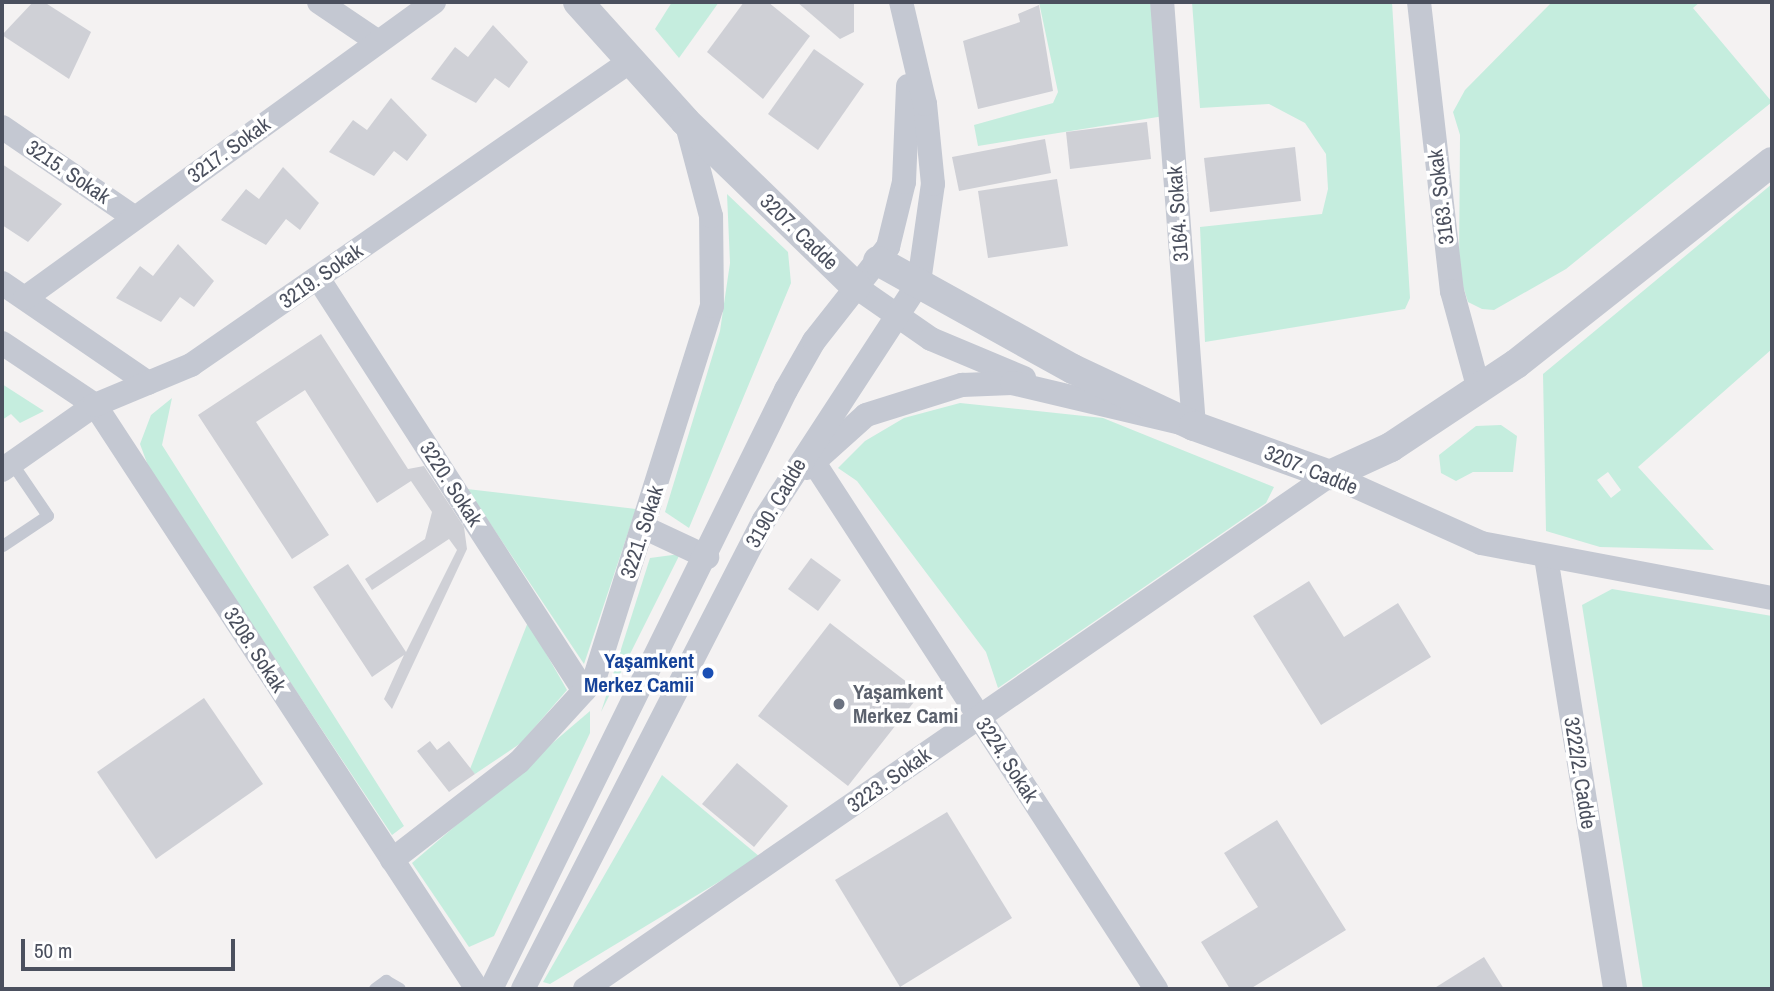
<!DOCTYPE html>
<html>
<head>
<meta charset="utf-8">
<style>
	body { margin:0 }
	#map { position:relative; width:1774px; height:991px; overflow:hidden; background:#f4f2f2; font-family:"Archivo Narrow",sans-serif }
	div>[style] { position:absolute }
	.green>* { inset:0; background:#c5edde }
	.building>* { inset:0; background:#cfd0d6 }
	.service>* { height:12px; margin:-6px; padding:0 6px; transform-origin:6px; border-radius:6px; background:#c4c8d2 }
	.minor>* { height:24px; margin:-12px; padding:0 12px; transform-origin:12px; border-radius:12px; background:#c4c8d2 }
	.tertiary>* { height:30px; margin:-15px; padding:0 15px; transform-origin:15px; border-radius:15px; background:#c4c8d2 }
	.dots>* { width:19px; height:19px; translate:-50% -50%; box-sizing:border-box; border:4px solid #fff; border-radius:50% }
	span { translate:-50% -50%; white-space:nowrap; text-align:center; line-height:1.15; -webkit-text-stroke:7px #fff; paint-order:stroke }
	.street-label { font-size:21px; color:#4b505e }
	.transit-label { font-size:21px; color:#164399; font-weight:700 }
	.right { translate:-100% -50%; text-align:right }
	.worship-label { font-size:21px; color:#5b616d; font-weight:700 }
	.left { translate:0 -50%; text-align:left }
	.frame { position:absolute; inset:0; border:4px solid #4b505e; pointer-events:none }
	.scale { position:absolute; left:21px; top:939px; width:214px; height:32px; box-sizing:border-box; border:4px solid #4b505e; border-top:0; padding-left:9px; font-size:21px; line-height:24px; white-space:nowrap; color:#4b505e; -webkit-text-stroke:5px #fff; paint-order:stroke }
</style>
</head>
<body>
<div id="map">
	<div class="green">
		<i style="clip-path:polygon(672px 2px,719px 2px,679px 58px,655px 29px)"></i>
		<i style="clip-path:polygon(1039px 2px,1153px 2px,1164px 116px,978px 146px,974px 125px,1053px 103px,1058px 92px)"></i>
		<i style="clip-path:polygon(1192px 2px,1392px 2px,1410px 298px,1405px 309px,1205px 342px,1200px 227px,1322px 214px,1328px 189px,1326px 154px,1305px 123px,1269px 104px,1200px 108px)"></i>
		<i style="clip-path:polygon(1552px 2px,1700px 2px,1693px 8px,1772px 102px,1566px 269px,1494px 310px,1482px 309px,1468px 302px,1459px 273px,1460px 135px,1453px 112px,1465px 90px)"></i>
		<i style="clip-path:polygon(evenodd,1772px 184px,1772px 349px,1638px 467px,1714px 550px,1600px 547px,1546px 531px,1543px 374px,1772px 184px,1608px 472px,1621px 490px,1611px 498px,1597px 480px,1608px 472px)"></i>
		<i style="clip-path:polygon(727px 194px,788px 252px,791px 283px,689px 528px,665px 512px,720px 331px,730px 263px)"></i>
		<i style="clip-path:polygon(2px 384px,44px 411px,20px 423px,11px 414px,2px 420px)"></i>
		<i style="clip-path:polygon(172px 398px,162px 445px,404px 826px,392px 835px,150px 471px,140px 444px,151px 415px)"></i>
		<i style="clip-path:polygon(960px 403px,1103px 418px,1274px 487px,1266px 503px,998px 688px,986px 652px,857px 481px,838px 468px,865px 441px,904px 418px)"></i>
		<i style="clip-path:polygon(1501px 425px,1517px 436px,1513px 472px,1473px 472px,1456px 481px,1441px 473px,1439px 455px,1476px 426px)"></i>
		<i style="clip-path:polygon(467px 489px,636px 509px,584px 664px)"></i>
		<i style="clip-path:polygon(680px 554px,601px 712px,650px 558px)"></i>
		<i style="clip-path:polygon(1612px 589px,1772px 616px,1772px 989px,1643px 989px,1582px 605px)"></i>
		<i style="clip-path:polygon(528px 622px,567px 690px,521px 743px,475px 774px,470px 769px)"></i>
		<i style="clip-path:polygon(590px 711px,590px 733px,494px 936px,469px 947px,412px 863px)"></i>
		<i style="clip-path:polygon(662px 775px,760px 857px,550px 984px,543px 982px)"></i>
	</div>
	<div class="building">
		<i style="clip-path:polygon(33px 2px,44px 2px,91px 32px,69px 79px,2px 35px)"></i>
		<i style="clip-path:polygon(744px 2px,768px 2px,810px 36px,763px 99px,707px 52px)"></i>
		<i style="clip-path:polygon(797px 2px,854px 2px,854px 32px,840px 39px)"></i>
		<i style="clip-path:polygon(1039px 5px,1053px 91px,978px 109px,963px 41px,1020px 22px,1018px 14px)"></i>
		<i style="clip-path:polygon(493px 25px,528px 62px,509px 88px,495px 78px,476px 103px,431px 79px,455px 47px,468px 57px)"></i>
		<i style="clip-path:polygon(814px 49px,864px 84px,818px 150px,768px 114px)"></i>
		<i style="clip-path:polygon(391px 98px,427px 135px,407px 161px,394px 151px,374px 176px,329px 152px,353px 120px,367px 130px)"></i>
		<i style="clip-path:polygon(1147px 122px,1151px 159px,1070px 169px,1066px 132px)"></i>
		<i style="clip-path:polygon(1045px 139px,1051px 173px,959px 191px,952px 157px)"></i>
		<i style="clip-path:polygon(1295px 147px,1301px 201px,1210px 212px,1204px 158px)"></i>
		<i style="clip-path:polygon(2px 164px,62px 204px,28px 242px,2px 225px)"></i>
		<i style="clip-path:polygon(283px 167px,319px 203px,300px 230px,286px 219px,266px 245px,221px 220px,246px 189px,259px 199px)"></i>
		<i style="clip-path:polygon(1057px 179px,1068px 246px,988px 258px,978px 191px)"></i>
		<i style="clip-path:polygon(178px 244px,214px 281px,194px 307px,180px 297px,161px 322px,116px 298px,140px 266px,153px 276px)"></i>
		<i style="clip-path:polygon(321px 334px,408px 469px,424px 466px,464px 527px,467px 549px,392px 709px,384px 699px,404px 655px,372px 677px,313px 587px,348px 564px,406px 652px,457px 550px,449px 539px,372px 590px,365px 579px,425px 539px,432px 512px,411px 481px,377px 503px,305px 390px,256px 422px,329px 535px,292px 559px,198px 415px)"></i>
		<i style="clip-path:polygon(811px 558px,841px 580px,818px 611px,788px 589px)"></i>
		<i style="clip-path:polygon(1309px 581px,1344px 637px,1398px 603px,1431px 657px,1321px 725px,1253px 616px)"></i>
		<i style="clip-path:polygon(830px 623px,921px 693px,848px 786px,758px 716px)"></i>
		<i style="clip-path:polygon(204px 698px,263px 784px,156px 859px,97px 772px)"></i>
		<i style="clip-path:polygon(430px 741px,437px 750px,449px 741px,475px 774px,449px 792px,417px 751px)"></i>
		<i style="clip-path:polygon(737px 763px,788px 806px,754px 847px,702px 804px)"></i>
		<i style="clip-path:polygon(947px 812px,1012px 918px,900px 987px,835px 880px)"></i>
		<i style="clip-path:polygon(1277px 820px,1346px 930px,1250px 989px,1230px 989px,1201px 942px,1258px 907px,1224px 853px)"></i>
		<i style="clip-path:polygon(1484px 957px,1504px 989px,1433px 989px)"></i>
	</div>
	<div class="service">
		<i style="left:3px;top:546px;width:54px;rotate:-33.7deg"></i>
		<i style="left:48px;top:516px;width:64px;rotate:-124.2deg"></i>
		<i style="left:375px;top:989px;width:14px;rotate:-36deg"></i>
		<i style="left:386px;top:981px;width:16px;rotate:30deg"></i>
	</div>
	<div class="minor">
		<i style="left:319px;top:2px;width:71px;rotate:34.1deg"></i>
		<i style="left:1419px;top:2px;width:291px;rotate:83.5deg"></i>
		<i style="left:1452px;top:291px;width:103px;rotate:74.7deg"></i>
		<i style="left:2px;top:127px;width:161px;rotate:34.4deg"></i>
		<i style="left:318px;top:278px;width:491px;rotate:57.2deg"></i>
		<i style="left:2px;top:283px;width:177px;rotate:34.4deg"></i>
		<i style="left:856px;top:287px;width:91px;rotate:34.7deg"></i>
		<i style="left:931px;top:339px;width:101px;rotate:22.8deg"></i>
		<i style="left:25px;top:298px;width:505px;rotate:-35.89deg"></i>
		<i style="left:2px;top:343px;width:112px;rotate:33.7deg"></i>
		<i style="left:95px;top:405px;width:698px;rotate:56.81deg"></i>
		<i style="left:813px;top:461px;width:630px;rotate:56.99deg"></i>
		<i style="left:807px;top:468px;width:79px;rotate:-41.9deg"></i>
		<i style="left:866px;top:415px;width:101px;rotate:-17.4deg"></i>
		<i style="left:962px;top:385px;width:50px;rotate:-2.3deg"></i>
		<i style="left:1012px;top:383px;width:187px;rotate:13.3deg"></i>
		<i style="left:1194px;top:426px;width:425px;rotate:-94.3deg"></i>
		<i style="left:2px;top:470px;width:113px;rotate:-35deg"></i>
		<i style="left:95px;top:405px;width:104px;rotate:-22.6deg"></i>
		<i style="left:191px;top:365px;width:533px;rotate:-34.67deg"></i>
		<i style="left:643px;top:527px;width:71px;rotate:25.1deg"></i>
		<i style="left:1546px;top:557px;width:437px;rotate:80.9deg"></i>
		<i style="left:392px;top:860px;width:160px;rotate:-37.7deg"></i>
		<i style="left:519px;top:762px;width:111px;rotate:-47.6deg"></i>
		<i style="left:594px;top:680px;width:392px;rotate:-72.5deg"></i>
		<i style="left:712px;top:306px;width:90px;rotate:-90.6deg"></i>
		<i style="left:711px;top:216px;width:94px;rotate:-104.8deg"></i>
		<i style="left:491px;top:989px;width:668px;rotate:-63.78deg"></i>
		<i style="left:786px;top:390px;width:56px;rotate:-60.3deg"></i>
		<i style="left:814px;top:341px;width:120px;rotate:-51.8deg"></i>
		<i style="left:888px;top:247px;width:67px;rotate:-76.2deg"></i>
		<i style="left:904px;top:182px;width:96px;rotate:-87.6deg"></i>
		<i style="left:523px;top:989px;width:527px;rotate:-62.8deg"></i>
		<i style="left:764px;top:520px;width:284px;rotate:-56.9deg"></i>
		<i style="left:919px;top:282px;width:99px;rotate:-81.9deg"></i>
		<i style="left:933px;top:184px;width:80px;rotate:-95.7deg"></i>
		<i style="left:925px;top:104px;width:105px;rotate:-103.2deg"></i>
		<i style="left:585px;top:989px;width:905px;rotate:-34.6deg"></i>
		<i style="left:1330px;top:475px;width:166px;rotate:24.2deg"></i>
		<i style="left:1481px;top:543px;width:296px;rotate:10.7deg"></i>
	</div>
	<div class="tertiary">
		<i style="left:578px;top:2px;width:160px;rotate:48deg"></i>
		<i style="left:685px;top:121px;width:238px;rotate:44.1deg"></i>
		<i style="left:878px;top:261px;width:223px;rotate:29deg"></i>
		<i style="left:1073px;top:369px;width:134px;rotate:25.2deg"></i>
		<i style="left:1194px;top:426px;width:145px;rotate:19.8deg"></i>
		<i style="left:1330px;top:475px;width:67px;rotate:-24.7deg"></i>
		<i style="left:1391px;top:447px;width:150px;rotate:-33.6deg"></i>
		<i style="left:1516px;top:364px;width:326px;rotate:-38.3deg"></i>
	</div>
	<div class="dots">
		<i style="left:708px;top:673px;background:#1a4fb4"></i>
		<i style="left:839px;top:704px;background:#6b7280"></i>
	</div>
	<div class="street-label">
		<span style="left:229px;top:150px;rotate:-36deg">3217. Sokak</span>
		<span style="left:68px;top:172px;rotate:34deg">3215. Sokak</span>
		<span style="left:1441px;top:197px;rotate:-97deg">3163. Sokak</span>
		<span style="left:1178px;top:214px;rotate:-94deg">3164. Sokak</span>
		<span style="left:799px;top:232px;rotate:44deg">3207. Cadde</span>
		<span style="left:321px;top:276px;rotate:-35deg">3219. Sokak</span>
		<span style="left:1311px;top:470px;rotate:22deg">3207. Cadde</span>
		<span style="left:451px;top:484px;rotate:57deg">3220. Sokak</span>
		<span style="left:776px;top:503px;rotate:-60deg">3190. Cadde</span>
		<span style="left:642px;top:532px;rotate:-72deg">3221. Sokak</span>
		<span style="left:255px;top:650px;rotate:57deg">3208. Sokak</span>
		<span style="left:1007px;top:760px;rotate:57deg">3224. Sokak</span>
		<span style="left:1580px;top:773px;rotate:81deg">3222/2. Cadde</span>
		<span style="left:889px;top:780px;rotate:-35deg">3223. Sokak</span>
	</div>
	<div class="transit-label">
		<span class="right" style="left:694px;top:673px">Yaşamkent<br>Merkez Camii</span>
	</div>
	<div class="worship-label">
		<span class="left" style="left:853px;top:704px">Yaşamkent<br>Merkez Cami</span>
	</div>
	<div class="frame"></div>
	<div class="scale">50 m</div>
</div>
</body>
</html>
